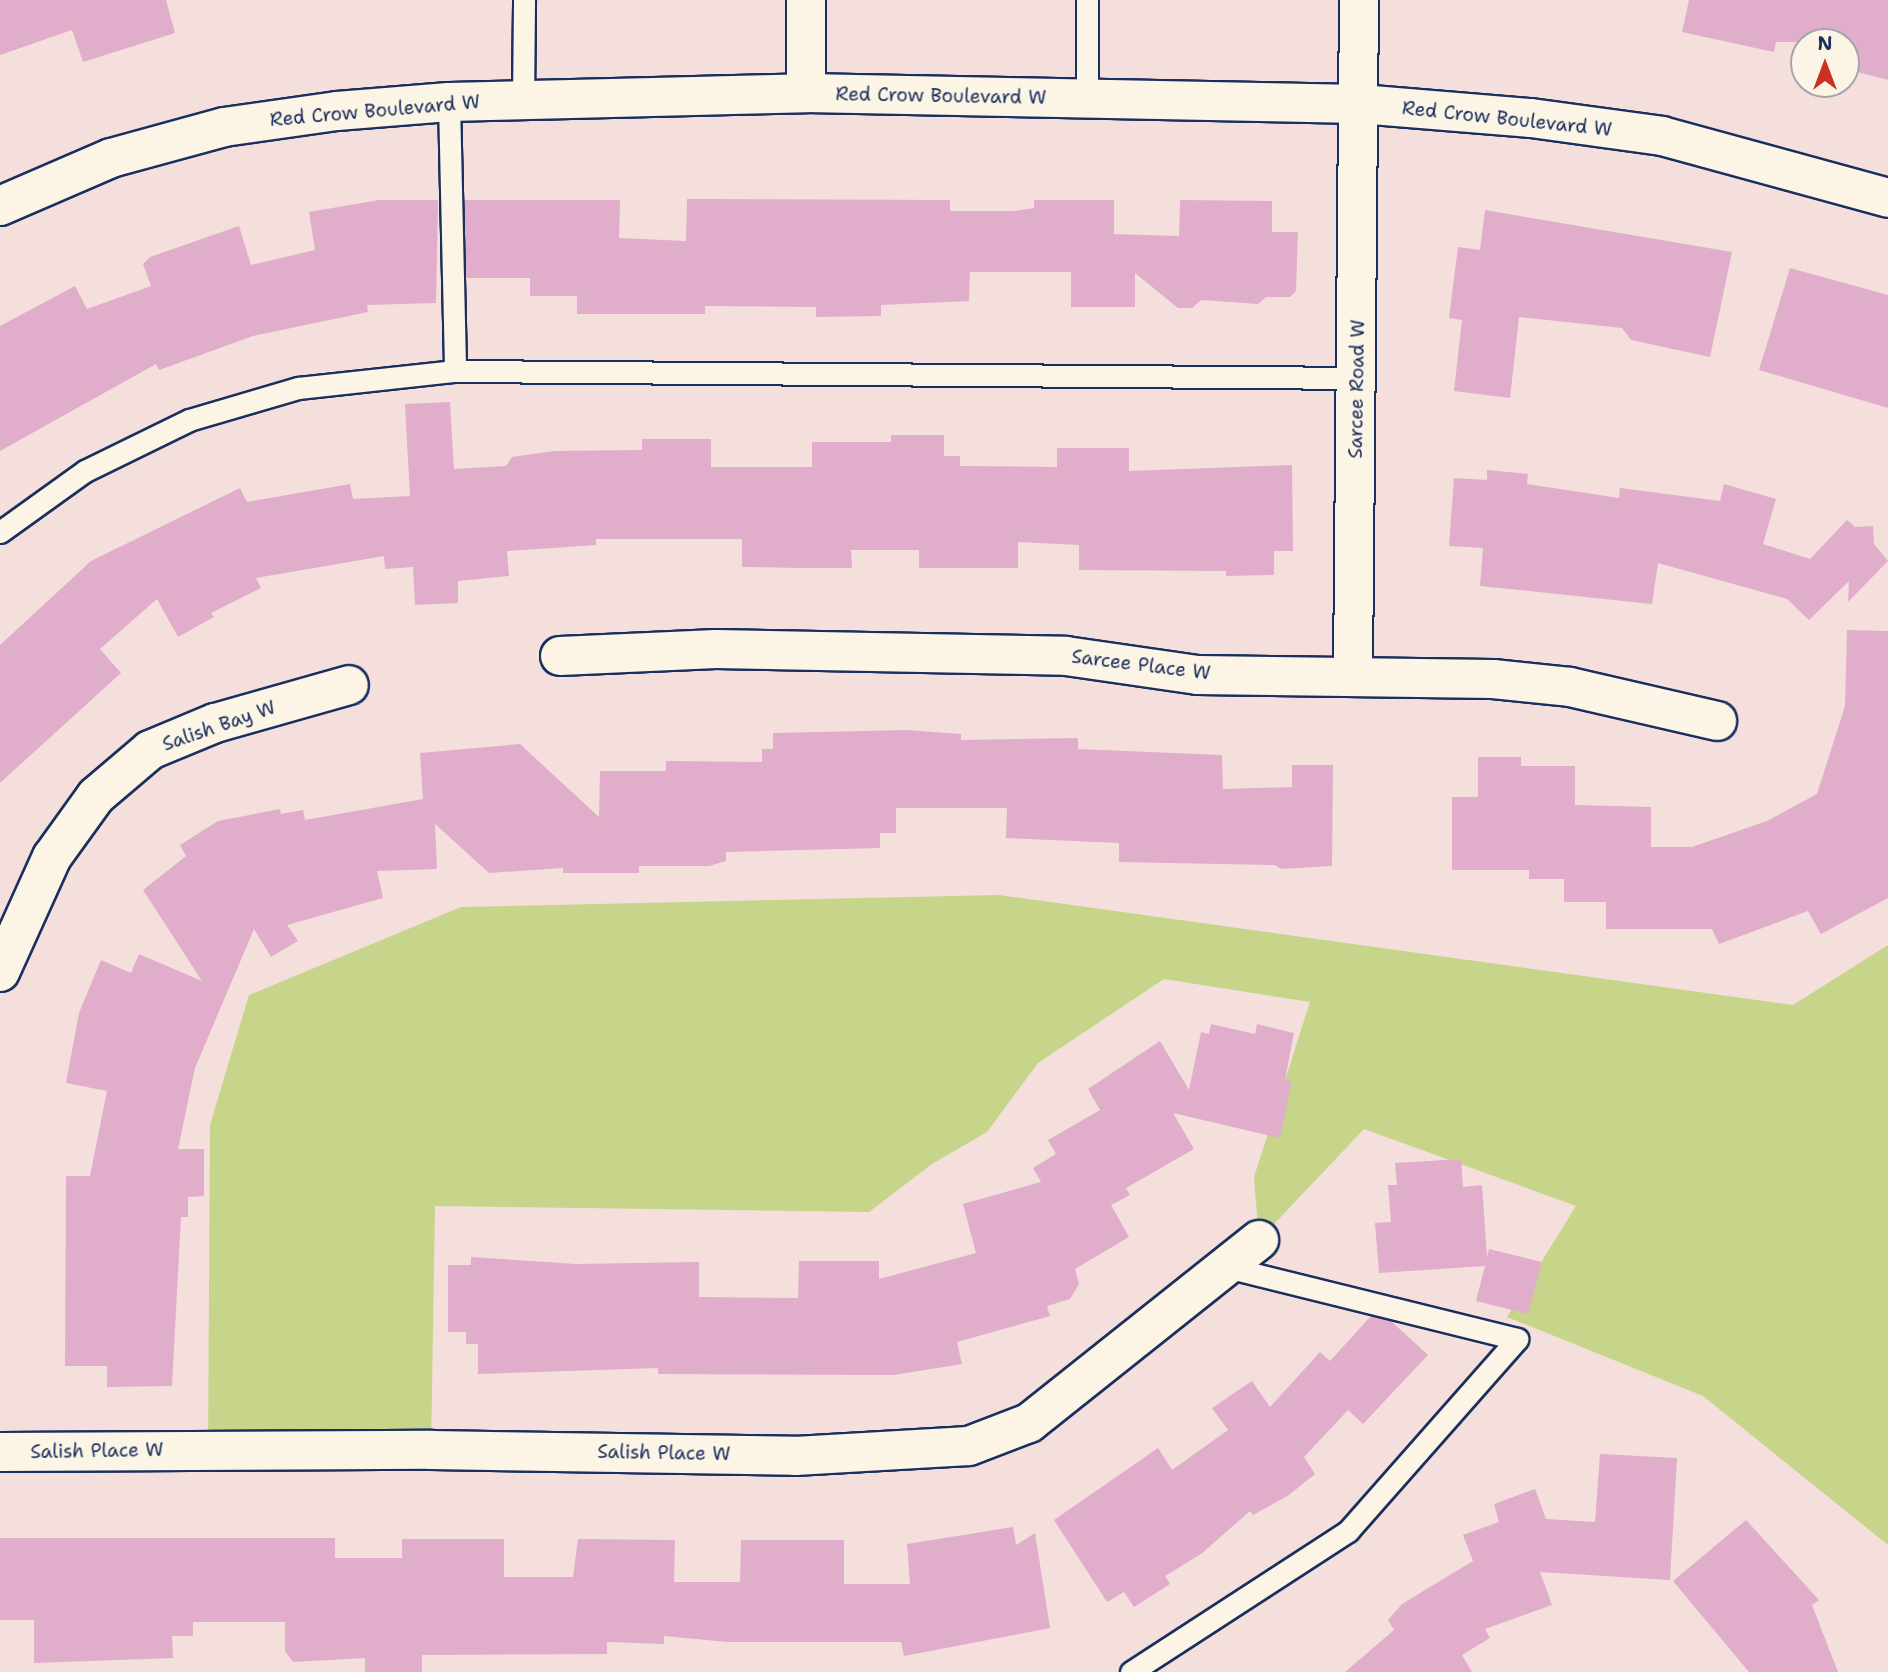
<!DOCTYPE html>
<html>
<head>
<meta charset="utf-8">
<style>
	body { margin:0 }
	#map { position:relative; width:1888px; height:1672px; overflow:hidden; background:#f4dfdd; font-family:"Shantell Sans",sans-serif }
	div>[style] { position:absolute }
	.green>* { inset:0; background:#c6d589 }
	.building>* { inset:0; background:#e0adcb }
	.roads { filter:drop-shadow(2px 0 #1b2f5e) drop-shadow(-2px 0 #1b2f5e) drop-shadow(0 2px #1b2f5e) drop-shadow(0 -2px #1b2f5e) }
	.lane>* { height:21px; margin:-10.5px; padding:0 10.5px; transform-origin:10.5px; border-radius:10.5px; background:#fcf5e5 }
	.street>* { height:38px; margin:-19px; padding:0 19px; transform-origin:19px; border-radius:19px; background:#fcf5e5 }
	.secondary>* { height:38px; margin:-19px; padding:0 19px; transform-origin:19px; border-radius:19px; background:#fcf5e5 }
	span { translate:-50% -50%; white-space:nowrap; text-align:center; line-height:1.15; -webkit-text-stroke:5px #fcf5e5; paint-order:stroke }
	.street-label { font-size:19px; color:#1b2f5e }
	.north { position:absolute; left:1790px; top:28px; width:70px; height:70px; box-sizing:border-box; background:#fcf5e5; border:2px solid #a2a6af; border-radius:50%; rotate:0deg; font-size:19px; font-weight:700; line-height:28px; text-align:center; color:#1b2f5e }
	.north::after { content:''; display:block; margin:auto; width:24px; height:32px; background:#c8321e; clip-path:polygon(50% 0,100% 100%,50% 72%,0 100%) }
</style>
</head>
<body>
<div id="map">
	<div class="green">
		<i style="clip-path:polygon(999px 895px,1793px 1005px,1888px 945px,1888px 1545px,1703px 1396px,1507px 1317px,1576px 1206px,1364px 1129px,1259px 1240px,1254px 1177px,1310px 1002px,1164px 979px,1038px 1063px,987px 1132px,932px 1164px,869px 1212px,435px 1206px,431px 1450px,208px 1450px,210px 1125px,249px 995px,461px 907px)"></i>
	</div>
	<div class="building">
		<i style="clip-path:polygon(0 0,166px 0,175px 33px,83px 62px,72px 30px,0 55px)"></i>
		<i style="clip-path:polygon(1689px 0,1888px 0,1888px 80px,1846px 69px,1846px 42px,1776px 42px,1774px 52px,1682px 32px)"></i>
		<i style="clip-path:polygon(687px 199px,950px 200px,950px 211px,1014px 211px,1034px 208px,1034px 200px,1114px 200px,1114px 234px,1179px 236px,1180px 200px,1272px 201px,1272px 232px,1298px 232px,1296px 291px,1290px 297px,1266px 297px,1258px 304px,1201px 300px,1192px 308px,1178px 308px,1135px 273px,1135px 307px,1071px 307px,1071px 272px,970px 272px,969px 301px,881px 305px,881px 316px,816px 317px,816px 307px,705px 306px,705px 314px,577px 314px,577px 296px,530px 296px,530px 278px,466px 278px,464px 200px,620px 200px,619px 238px,686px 241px)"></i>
		<i style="clip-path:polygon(379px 200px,438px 200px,436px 303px,367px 305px,368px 312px,253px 336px,159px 370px,156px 364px,0 451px,0 326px,75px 286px,87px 309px,151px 286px,143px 264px,150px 257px,239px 226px,251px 265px,315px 250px,309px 212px)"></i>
		<i style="clip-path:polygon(1485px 210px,1732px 252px,1710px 357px,1631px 340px,1622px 328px,1519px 317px,1510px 398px,1454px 391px,1462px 320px,1449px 318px,1458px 247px,1480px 250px)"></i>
		<i style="clip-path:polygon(1790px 268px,1888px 295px,1888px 408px,1759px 370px)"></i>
		<i style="clip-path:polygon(450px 402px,454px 469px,506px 466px,512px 457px,554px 451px,642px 450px,642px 439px,711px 439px,711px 467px,812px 467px,812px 442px,891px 442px,891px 435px,944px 435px,944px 456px,960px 456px,960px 466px,1057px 467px,1057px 448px,1129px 448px,1129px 471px,1292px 465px,1293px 551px,1274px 551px,1274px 575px,1226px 576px,1226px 571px,1079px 570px,1079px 545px,1018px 542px,1018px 568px,919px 568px,919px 550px,851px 550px,852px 568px,802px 568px,742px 567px,742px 539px,596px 539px,596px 545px,507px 551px,509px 576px,458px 581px,458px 603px,415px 605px,413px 567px,385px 569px,384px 556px,256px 578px,261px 588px,211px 613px,214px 617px,178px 637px,157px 599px,100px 649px,121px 673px,0 783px,0 645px,91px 561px,240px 488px,247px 502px,350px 484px,353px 499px,410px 496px,405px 404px)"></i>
		<i style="clip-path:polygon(1487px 470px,1528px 474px,1527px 484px,1619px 498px,1620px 488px,1720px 501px,1724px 484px,1776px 499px,1763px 544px,1810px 559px,1847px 520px,1855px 527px,1873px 526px,1874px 544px,1888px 561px,1848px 602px,1849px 581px,1809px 620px,1787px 599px,1658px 563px,1652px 604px,1480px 586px,1483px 548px,1449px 546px,1454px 478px,1487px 480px)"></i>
		<i style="clip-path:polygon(1847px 630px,1888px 631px,1888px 898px,1821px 934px,1808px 911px,1719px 944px,1712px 929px,1606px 929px,1606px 902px,1564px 902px,1564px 879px,1529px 879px,1529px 870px,1452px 870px,1452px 797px,1478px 797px,1478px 757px,1521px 757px,1521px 766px,1575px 766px,1575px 805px,1651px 807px,1651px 847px,1692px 847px,1767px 821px,1817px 794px,1845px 706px)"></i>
		<i style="clip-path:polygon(907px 730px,961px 734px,961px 740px,1078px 738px,1078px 749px,1222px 755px,1223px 789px,1292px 787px,1292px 765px,1333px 765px,1332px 866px,1281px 869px,1275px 865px,1119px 862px,1119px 843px,1006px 838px,1007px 808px,896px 808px,896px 833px,880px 833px,880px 848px,726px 852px,726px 861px,709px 866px,639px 866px,639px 873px,563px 873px,563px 868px,489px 873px,435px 824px,437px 869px,377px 871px,383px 898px,287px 925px,298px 941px,271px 957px,254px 929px,195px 1068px,178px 1149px,204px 1149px,204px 1196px,188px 1197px,188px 1217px,181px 1217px,172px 1386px,107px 1387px,107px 1366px,65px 1366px,66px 1176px,90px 1176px,107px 1091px,66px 1083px,79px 1013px,101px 960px,131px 973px,139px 954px,202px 981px,143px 890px,186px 856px,180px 845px,218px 821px,280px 809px,281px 814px,303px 810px,305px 820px,423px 799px,420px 753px,520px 744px,599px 817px,600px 771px,666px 771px,666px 761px,762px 762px,762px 749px,773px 749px,773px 733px)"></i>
		<i style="clip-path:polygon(1211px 1024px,1255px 1034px,1257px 1024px,1294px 1033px,1285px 1080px,1292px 1081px,1280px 1138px,1173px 1113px,1194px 1149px,1126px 1188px,1130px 1195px,1111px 1205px,1129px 1237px,1075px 1269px,1079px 1284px,1070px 1299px,1047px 1306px,1050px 1316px,957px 1342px,962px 1364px,894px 1375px,658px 1374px,658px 1368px,478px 1374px,478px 1344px,466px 1344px,466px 1332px,448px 1332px,448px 1265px,471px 1265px,471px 1257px,576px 1264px,699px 1262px,699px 1297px,798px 1298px,799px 1261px,879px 1261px,879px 1279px,976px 1253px,963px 1204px,1041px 1182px,1033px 1168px,1056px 1154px,1048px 1140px,1100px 1110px,1088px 1089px,1160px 1041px,1189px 1090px,1201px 1032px,1209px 1034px)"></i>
		<i style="clip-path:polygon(1461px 1159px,1463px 1187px,1482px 1185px,1487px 1257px,1489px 1249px,1542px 1262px,1528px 1314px,1476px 1301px,1485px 1266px,1379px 1273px,1375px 1223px,1391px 1222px,1388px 1185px,1397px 1185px,1395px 1163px)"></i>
		<i style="clip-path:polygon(1371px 1316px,1391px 1321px,1428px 1355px,1363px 1424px,1348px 1410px,1304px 1457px,1315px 1474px,1289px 1495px,1253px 1515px,1250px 1511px,1201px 1554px,1165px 1576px,1170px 1584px,1134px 1607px,1124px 1592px,1107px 1602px,1054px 1520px,1158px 1448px,1172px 1470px,1228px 1430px,1212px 1408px,1252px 1381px,1270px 1407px,1320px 1352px,1330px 1361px)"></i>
		<i style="clip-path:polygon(1600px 1454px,1677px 1458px,1670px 1580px,1540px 1572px,1552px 1605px,1485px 1629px,1490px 1638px,1462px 1655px,1472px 1672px,1345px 1672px,1394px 1630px,1388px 1620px,1402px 1604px,1473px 1561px,1463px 1535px,1499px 1522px,1494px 1504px,1535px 1489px,1546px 1519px,1595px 1522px)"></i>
		<i style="clip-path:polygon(1746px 1520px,1819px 1600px,1812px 1605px,1838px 1672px,1749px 1672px,1673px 1581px)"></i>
		<i style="clip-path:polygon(1013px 1527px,1016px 1545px,1035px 1533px,1050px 1628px,904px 1656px,901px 1642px,727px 1642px,664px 1636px,664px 1644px,607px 1642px,607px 1654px,422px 1655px,422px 1672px,365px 1672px,365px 1658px,293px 1662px,285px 1651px,285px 1622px,193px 1622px,193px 1636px,172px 1636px,173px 1658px,34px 1663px,34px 1620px,0 1620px,0 1538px,335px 1538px,335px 1558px,402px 1558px,402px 1539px,504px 1539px,504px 1577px,573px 1577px,578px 1539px,675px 1540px,674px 1582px,740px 1582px,741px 1540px,844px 1540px,844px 1584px,910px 1584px,907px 1544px)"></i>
	</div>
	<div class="roads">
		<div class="lane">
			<i style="left:1087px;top:99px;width:99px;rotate:-90deg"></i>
			<i style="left:523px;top:100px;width:100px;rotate:-89.4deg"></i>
			<i style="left:449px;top:102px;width:269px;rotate:88.7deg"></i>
			<i style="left:0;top:532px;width:105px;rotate:-35.7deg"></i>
			<i style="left:85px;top:471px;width:116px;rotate:-26.1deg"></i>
			<i style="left:189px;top:420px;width:114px;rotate:-16.4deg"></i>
			<i style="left:298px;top:388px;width:158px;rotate:-6.2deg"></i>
			<i style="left:455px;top:371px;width:902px;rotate:0.44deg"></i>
			<i style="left:1131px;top:1672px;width:259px;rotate:-33deg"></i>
			<i style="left:1348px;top:1531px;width:256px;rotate:-48.6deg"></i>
			<i style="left:1517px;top:1339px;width:300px;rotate:-166.1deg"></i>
		</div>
		<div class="street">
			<i style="left:560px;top:656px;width:156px;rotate:-2.6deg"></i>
			<i style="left:716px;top:649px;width:350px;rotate:1.1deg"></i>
			<i style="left:1066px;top:656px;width:133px;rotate:8.2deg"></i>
			<i style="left:1198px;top:675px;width:295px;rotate:0.8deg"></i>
			<i style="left:1493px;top:679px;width:77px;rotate:5.9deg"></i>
			<i style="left:1570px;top:687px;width:151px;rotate:13deg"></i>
			<i style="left:1353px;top:673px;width:673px;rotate:-89.49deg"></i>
			<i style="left:0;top:972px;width:126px;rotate:-65.7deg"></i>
			<i style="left:52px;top:857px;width:75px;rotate:-54.2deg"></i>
			<i style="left:96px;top:796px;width:71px;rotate:-40.4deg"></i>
			<i style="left:150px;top:750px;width:70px;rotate:-22.6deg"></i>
			<i style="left:215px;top:723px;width:139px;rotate:-15.8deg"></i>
			<i style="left:0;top:1452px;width:431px;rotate:-0.3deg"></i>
			<i style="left:431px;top:1450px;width:364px;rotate:0.9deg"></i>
			<i style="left:795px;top:1456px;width:174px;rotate:-3.3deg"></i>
			<i style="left:969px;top:1446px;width:64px;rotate:-21deg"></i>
			<i style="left:1029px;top:1423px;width:294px;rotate:-38.5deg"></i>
		</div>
		<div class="secondary">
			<i style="left:806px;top:0;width:93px;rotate:90deg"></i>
			<i style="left:0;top:206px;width:121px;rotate:-23.4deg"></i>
			<i style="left:111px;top:158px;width:117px;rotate:-15.3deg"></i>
			<i style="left:224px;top:127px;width:114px;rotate:-8.1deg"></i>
			<i style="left:337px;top:111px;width:112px;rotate:-4.6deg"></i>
			<i style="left:449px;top:102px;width:357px;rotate:-1.4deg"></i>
			<i style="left:806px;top:93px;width:554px;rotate:1.14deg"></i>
			<i style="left:1360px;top:104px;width:172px;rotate:4.7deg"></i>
			<i style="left:1531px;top:118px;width:132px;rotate:7.8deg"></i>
			<i style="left:1662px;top:136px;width:234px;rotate:15.3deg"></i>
		</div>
	</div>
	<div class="street-label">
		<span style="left:941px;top:96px;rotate:1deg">Red Crow Boulevard W</span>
		<span style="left:375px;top:111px;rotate:-5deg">Red Crow Boulevard W</span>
		<span style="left:1507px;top:119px;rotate:6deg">Red Crow Boulevard W</span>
		<span style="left:1357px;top:389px;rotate:-89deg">Sarcee Road W</span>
		<span style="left:1141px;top:665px;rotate:7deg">Sarcee Place W</span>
		<span style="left:219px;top:726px;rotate:-19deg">Salish Bay W</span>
		<span style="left:97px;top:1451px;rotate:-1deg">Salish Place W</span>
		<span style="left:664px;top:1453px;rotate:1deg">Salish Place W</span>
	</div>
	<div class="north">N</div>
</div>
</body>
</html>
